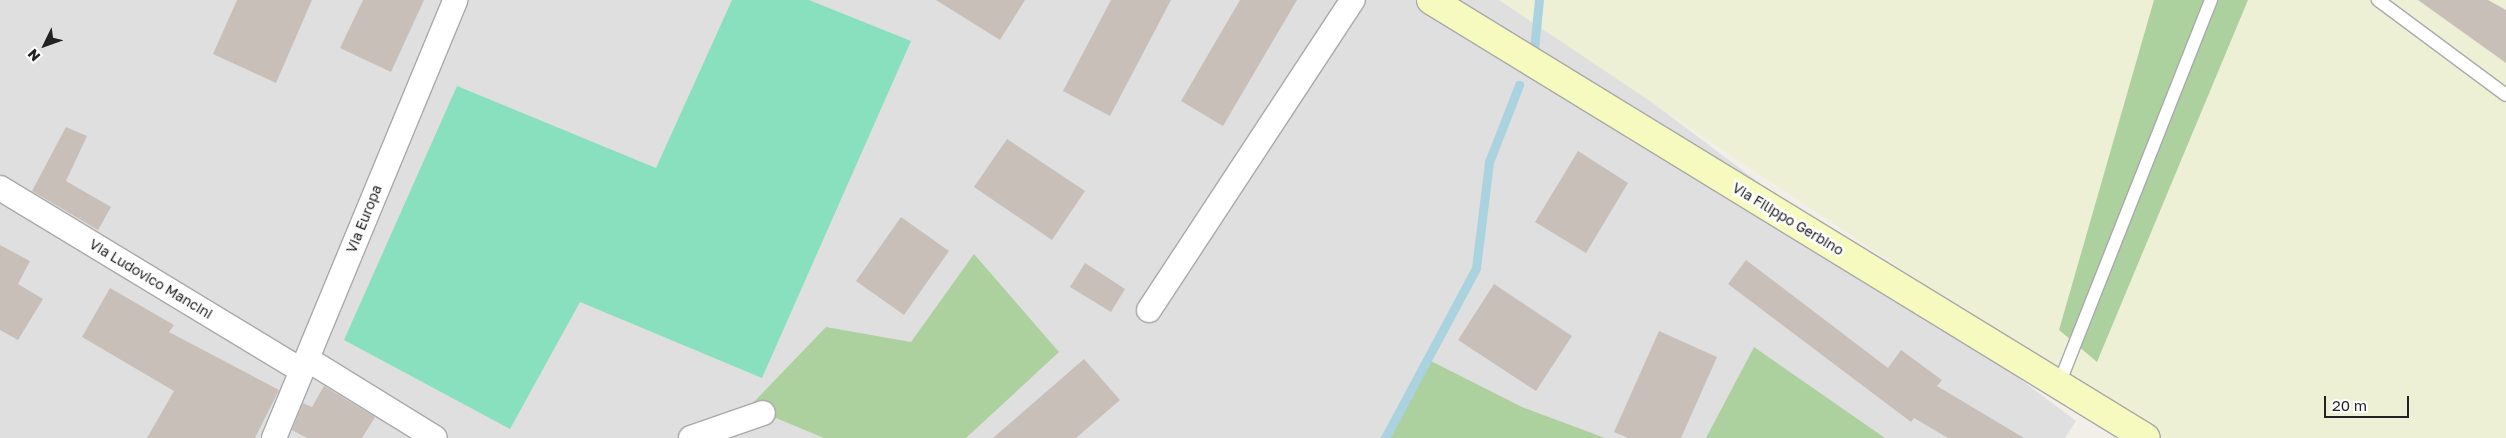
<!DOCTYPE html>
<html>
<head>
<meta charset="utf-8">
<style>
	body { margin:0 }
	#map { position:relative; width:2506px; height:438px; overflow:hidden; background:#f2efe9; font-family:"Golos Text",sans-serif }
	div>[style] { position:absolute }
	.residential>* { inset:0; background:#e0dfdf }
	.farmland>* { inset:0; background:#eef0d5 }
	.forest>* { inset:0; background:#add19e }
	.pitch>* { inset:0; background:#88e0be }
	.stream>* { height:9px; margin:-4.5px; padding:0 4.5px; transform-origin:4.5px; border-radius:4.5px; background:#aad3df }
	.building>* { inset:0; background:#c7bfb8 }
	.roads { filter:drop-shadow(1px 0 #a9a9a9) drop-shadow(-1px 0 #a9a9a9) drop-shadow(0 1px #a9a9a9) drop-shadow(0 -1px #a9a9a9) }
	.lane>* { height:12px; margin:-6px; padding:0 6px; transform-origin:6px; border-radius:6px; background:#fff }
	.street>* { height:24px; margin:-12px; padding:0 12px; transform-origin:12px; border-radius:12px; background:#fff }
	.secondary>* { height:28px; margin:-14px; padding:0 14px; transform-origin:14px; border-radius:14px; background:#f7fabf }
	span { translate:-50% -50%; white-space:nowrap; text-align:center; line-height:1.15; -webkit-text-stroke:5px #fff; paint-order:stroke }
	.street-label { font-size:14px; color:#222 }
	.north { position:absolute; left:20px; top:20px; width:50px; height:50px; -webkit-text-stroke:4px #fff; paint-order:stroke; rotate:228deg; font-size:14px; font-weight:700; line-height:20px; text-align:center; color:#222 }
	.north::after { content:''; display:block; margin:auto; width:18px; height:22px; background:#222; clip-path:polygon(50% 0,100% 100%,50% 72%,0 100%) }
	.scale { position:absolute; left:2324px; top:396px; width:85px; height:22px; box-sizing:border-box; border:2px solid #222; border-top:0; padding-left:6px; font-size:15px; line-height:18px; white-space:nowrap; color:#222; -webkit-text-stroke:4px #fff; paint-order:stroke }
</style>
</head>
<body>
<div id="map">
	<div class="residential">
		<i style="clip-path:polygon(0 0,1516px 0,2076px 421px,2065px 438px,0 438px)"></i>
	</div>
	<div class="farmland">
		<i style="clip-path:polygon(1499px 0,2506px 0,2506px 438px,2154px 438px)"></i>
	</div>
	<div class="forest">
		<i style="clip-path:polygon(2154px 0,2248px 0,2097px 362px,2059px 330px)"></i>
		<i style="clip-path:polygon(974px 254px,1059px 352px,966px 438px,824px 438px,749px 407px,826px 327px,911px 342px)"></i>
		<i style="clip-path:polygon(1754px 347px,1885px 438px,1706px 438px)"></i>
		<i style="clip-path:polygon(1427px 359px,1522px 407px,1605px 438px,1383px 438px)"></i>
	</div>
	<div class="pitch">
		<i style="clip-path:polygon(732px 0,809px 0,911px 41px,762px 378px,580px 302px,510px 429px,344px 340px,457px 86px,656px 168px)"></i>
	</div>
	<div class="stream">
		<i style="left:1534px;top:49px;width:49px;rotate:-84.2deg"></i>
		<i style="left:1385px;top:438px;width:193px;rotate:-61.8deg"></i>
		<i style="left:1476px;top:268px;width:107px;rotate:-83deg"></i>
		<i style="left:1489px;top:162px;width:83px;rotate:-68.7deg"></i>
	</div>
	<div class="building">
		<i style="clip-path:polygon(237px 0,312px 0,276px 83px,213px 54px)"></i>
		<i style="clip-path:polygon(363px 0,424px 0,391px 72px,340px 48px)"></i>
		<i style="clip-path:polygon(936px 0,1025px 0,1000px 40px)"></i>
		<i style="clip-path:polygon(1111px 0,1171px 0,1110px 116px,1063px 91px)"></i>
		<i style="clip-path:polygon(1240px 0,1297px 0,1223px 126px,1181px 101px)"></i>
		<i style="clip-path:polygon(2418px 0,2488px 0,2506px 10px,2506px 63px)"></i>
		<i style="clip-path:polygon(66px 127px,87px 136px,66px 181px,111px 207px,98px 230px,32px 191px)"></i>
		<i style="clip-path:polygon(1007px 139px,1085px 191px,1052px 240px,974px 187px)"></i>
		<i style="clip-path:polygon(1578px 151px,1628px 183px,1586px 253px,1535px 222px)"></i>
		<i style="clip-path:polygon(901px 217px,949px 251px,904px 315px,856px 281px)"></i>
		<i style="clip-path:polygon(0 245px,30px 261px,18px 284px,43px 299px,18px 340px,0 330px)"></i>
		<i style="clip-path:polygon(1746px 260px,1888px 368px,1901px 350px,1942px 380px,1937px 386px,2024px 438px,1948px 438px,1914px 418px,1911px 422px,1728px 284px)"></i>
		<i style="clip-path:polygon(1085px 263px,1125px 289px,1111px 312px,1070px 287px)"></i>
		<i style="clip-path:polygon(1494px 284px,1572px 336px,1536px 391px,1458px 340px)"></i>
		<i style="clip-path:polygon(110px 288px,174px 325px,169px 332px,279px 390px,255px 438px,147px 438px,174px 391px,82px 337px)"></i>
		<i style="clip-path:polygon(1659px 331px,1717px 357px,1681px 438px,1628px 438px,1614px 432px)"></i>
		<i style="clip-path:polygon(1084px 359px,1120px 400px,1076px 438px,993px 438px)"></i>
		<i style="clip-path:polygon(324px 386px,375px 417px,362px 438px,307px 438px,292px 430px,303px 403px,312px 407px)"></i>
	</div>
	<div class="roads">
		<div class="lane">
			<i style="left:2378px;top:0;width:159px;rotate:36.6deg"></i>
			<i style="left:2059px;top:384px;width:413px;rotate:-68.4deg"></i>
		</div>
		<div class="street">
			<i style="left:0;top:188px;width:353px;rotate:31.2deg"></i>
			<i style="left:1149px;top:310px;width:371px;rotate:-56.7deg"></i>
			<i style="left:307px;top:359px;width:150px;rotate:31.7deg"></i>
			<i style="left:274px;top:438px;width:474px;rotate:-67.5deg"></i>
			<i style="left:691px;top:438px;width:76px;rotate:-19.1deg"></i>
		</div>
		<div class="secondary">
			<i style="left:1431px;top:0;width:838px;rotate:31.49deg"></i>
		</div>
	</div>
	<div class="street-label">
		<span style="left:364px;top:219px;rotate:-68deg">Via Europa</span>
		<span style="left:1788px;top:219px;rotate:31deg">Via Filippo Gerbino</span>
		<span style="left:151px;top:279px;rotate:31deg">Via Ludovico Mancini</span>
	</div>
	<div class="north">N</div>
	<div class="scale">20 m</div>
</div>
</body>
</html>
